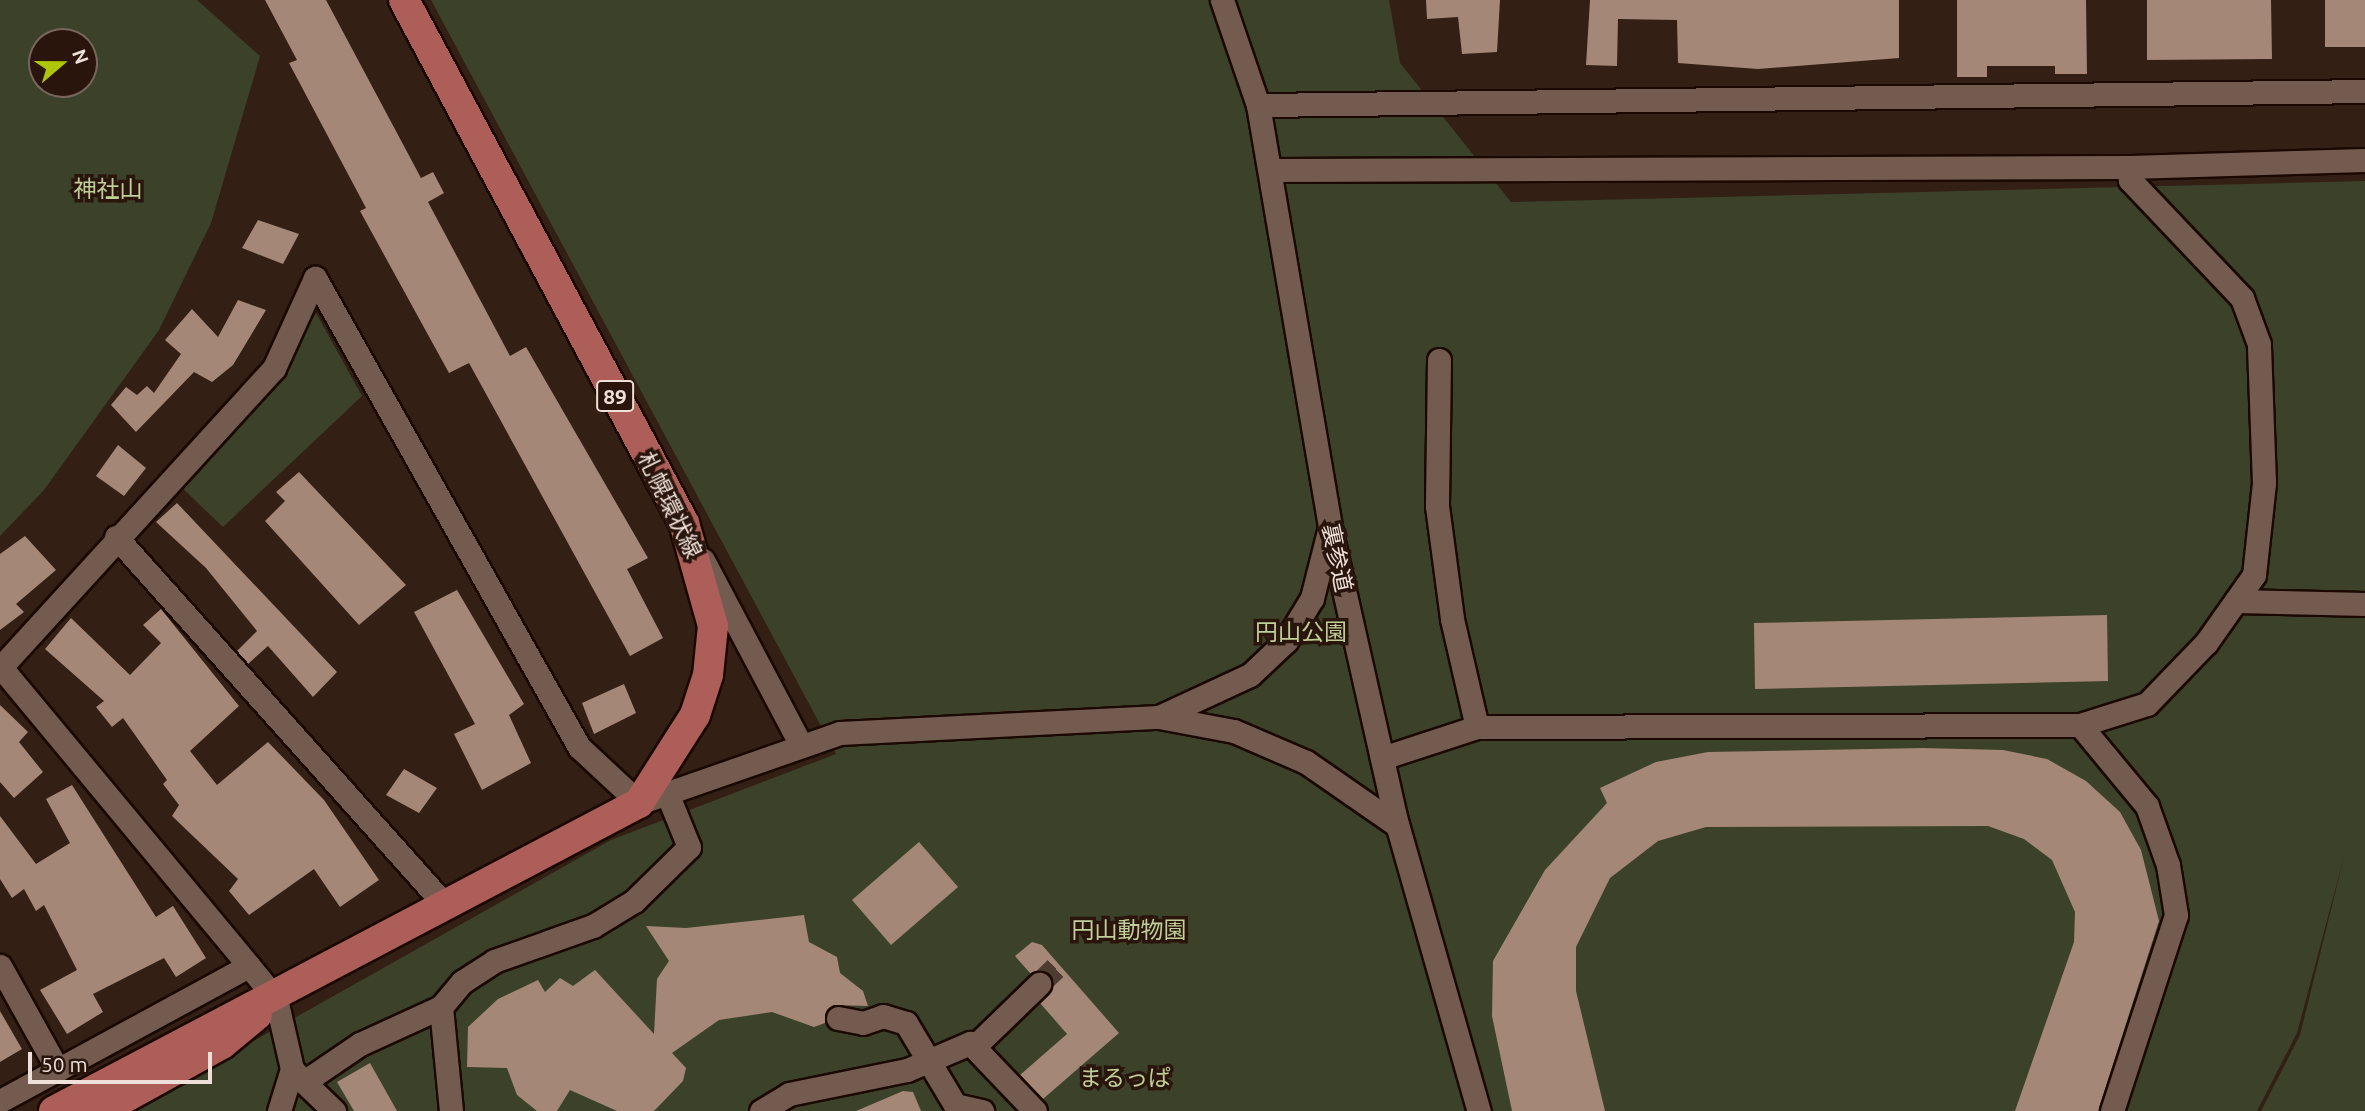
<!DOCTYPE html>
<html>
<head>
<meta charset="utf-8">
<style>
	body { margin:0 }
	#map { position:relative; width:2365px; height:1111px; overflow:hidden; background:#331f14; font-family:Ubuntu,"Noto Sans JP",sans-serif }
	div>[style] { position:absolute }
	.green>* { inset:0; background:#3c422a }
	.building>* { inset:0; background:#a58777 }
	.minor-tunnel>* { height:23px; margin-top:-11.5px; transform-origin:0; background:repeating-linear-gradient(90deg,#4f3c31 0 23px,transparent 0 34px) }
	.roads { filter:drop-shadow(2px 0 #1a0801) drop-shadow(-2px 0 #1a0801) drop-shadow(0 2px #1a0801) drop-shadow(0 -2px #1a0801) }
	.minor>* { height:23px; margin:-11.5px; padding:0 11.5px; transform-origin:11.5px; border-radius:11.5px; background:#735c4f }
	.major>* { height:30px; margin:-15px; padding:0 15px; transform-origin:15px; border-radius:15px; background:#ad5e58 }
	span { translate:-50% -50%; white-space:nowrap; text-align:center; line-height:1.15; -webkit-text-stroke:7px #29150b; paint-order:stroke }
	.shield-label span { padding:2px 5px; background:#29150b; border:2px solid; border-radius:5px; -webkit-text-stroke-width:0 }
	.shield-label { font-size:21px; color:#eedfd8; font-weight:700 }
	.park-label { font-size:23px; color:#c0ce98 }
	.street-label { font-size:23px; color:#eedfd8 }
	.north { position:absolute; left:28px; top:28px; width:70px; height:70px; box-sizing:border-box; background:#29150b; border:2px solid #78665d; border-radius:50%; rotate:70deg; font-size:19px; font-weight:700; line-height:28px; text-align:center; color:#eedfd8 }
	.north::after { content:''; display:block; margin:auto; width:24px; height:32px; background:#aec509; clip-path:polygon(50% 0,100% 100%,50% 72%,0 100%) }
	.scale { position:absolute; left:28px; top:1052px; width:184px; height:32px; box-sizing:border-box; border:4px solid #eedfd8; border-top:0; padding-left:9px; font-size:21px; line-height:24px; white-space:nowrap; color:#eedfd8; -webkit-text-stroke:5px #29150b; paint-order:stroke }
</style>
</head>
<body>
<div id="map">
	<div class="green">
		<i style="clip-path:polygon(evenodd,0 0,197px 0,260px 56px,211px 223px,159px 330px,44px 490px,0 536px,0 0,42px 42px,84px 42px,84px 84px,42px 84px,42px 42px)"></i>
		<i style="clip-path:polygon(431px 0,1389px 0,1400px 63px,1511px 202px,2365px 181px,2365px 1111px,2261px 1111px,2300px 1035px,2345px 853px,2297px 1033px,2257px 1111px,129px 1111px,611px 840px,836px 754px)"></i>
		<i style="clip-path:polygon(316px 313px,362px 396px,223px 527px,179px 485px,271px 383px)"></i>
	</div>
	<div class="building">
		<i style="clip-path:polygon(265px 0,326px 0,421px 178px,433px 172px,444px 193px,428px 202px,510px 356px,526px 347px,648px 558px,627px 569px,663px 638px,630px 656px,469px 363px,449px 373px,360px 211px,366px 208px,289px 63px,297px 60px)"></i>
		<i style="clip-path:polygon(1426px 0,1500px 0,1497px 52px,1462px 54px,1458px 17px,1427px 19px)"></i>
		<i style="clip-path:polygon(1590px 0,1899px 0,1899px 58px,1758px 69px,1678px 63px,1677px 20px,1618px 19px,1617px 66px,1586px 65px)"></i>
		<i style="clip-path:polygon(1957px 0,2086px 0,2087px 74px,2055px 74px,2055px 66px,1987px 66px,1987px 77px,1957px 77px)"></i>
		<i style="clip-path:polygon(2147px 0,2271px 0,2272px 59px,2147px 60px)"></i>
		<i style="clip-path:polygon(2325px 0,2365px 0,2365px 47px,2325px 47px)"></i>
		<i style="clip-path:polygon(258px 220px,299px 234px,283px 264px,242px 248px)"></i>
		<i style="clip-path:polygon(238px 300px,266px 310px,233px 365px,212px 382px,194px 372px,136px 432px,111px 405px,126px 387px,137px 395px,147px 386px,154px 393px,181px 354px,165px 340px,192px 309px,218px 337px)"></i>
		<i style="clip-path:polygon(118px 445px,146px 468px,124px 496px,96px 476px)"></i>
		<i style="clip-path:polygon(299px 472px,406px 585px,359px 625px,265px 521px,285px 501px,276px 492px)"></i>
		<i style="clip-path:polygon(177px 503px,337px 672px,313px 697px,268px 646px,248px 664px,237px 651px,257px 631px,206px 568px,156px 522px)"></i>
		<i style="clip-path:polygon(25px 536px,56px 570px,16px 604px,24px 612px,0 630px,0 554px)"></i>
		<i style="clip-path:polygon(457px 590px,524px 704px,509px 715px,531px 763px,482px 790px,454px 734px,475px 724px,414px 612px)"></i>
		<i style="clip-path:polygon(161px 609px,239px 706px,190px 751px,217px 785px,268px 742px,324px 800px,379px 880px,340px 907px,314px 869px,249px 915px,229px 891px,238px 879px,172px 816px,179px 805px,163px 784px,167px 780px,123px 718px,112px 727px,96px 707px,104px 701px,45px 649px,71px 618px,130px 675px,161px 643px,143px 625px)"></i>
		<i style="clip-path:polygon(2107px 615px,2108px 681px,1755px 689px,1754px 623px)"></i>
		<i style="clip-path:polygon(624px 684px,636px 713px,594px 734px,582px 703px)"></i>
		<i style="clip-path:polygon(0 705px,28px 732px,19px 742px,43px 772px,14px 798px,0 782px)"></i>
		<i style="clip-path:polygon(1923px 748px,2003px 750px,2047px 759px,2086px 781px,2120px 812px,2141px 850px,2159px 921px,2098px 1111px,2015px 1111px,2074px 942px,2075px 912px,2052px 860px,2024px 839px,1988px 826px,1706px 827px,1658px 841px,1610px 878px,1576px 947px,1576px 991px,1605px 1111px,1512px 1111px,1492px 1016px,1493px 961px,1545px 870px,1607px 803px,1600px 788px,1656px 762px,1708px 752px)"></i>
		<i style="clip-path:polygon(404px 769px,437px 788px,419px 813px,386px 795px)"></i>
		<i style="clip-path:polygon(72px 785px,156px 917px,173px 906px,206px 958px,176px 977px,164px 958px,93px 994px,103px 1012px,67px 1034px,40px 990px,77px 970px,44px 905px,36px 911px,24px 889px,12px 898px,0 879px,0 816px,36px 864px,70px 843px,46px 799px)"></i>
		<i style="clip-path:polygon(919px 842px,958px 887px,891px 945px,852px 900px)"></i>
		<i style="clip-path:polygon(804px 915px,809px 942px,837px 957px,840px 973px,863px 991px,868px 1006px,833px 1005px,825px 1023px,814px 1027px,772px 1012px,719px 1020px,672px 1053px,686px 1068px,683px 1081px,654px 1111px,617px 1111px,570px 1090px,557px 1111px,537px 1111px,517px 1095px,507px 1068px,467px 1067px,468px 1027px,498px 999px,538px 980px,545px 992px,560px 978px,573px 986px,595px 970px,654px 1034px,657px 979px,669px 961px,646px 926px,686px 928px)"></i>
		<i style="clip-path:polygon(1032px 942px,1042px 945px,1119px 1033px,1043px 1099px,1020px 1075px,1067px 1034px,1040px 1003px,1052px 988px,1049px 975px,1030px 973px,1015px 956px)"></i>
		<i style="clip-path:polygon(0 1011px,22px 1049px,0 1062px)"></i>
		<i style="clip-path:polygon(370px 1063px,397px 1111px,354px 1111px,337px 1082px)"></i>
		<i style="clip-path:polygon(903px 1091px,913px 1092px,921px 1111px,856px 1111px)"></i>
	</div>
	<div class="minor-tunnel">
		<i style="left:1039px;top:984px;width:28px;rotate:-44deg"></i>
	</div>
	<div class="roads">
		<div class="minor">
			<i style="left:1222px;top:0;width:111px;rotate:71.1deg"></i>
			<i style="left:1258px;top:105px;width:429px;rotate:80.3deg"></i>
			<i style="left:1330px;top:528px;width:296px;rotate:77.3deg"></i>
			<i style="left:1395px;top:817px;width:306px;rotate:74.1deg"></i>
			<i style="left:1258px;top:105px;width:1107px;rotate:-0.72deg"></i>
			<i style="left:1271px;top:170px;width:858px;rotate:-0.2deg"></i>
			<i style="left:2129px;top:167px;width:236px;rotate:-1.7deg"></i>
			<i style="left:1439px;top:360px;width:146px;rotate:90.8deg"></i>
			<i style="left:1437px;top:506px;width:114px;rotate:82.4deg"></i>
			<i style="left:1452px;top:619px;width:111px;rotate:77deg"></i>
			<i style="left:116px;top:537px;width:496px;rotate:48.2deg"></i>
			<i style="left:703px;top:560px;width:207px;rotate:62.1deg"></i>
			<i style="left:2236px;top:601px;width:129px;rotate:1.3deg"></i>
			<i style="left:1159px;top:717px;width:100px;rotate:-24.8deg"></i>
			<i style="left:1250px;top:675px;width:50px;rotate:-43.4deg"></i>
			<i style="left:1286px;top:641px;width:50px;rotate:-58.8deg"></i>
			<i style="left:1312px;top:598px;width:69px;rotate:-75.8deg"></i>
			<i style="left:2080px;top:725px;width:105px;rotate:50.4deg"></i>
			<i style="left:2147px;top:806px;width:63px;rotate:70.4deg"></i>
			<i style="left:2168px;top:865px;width:51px;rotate:80.9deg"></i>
			<i style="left:2176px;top:915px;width:206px;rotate:108.1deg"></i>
			<i style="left:1382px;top:758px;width:100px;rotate:-18.1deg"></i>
			<i style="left:1477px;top:727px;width:603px;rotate:-0.19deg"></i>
			<i style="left:2080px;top:725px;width:70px;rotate:-17.4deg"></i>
			<i style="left:2147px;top:704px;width:85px;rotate:-46deg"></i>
			<i style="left:2206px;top:643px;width:83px;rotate:-54.8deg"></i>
			<i style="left:2254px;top:575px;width:93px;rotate:-83.8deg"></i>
			<i style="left:2264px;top:483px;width:139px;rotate:-92.1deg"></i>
			<i style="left:2259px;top:344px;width:49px;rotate:-110.3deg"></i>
			<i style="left:2242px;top:298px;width:163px;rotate:-133.5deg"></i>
			<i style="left:2130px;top:180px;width:13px;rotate:-94deg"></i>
			<i style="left:0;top:966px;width:119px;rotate:60.9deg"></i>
			<i style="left:249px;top:966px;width:388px;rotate:-129.7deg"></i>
			<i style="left:1px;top:667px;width:405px;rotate:-47.6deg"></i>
			<i style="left:274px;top:368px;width:99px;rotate:-65.5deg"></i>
			<i style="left:315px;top:278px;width:538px;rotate:60.62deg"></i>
			<i style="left:579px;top:747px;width:82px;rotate:43deg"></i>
			<i style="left:639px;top:803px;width:213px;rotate:-19.2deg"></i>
			<i style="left:840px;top:733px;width:319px;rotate:-2.9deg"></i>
			<i style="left:1159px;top:717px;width:76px;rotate:10.6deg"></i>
			<i style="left:1234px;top:731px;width:78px;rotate:23.3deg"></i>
			<i style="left:1306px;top:762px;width:111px;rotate:34.7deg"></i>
			<i style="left:441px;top:1007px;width:104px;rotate:84.5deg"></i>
			<i style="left:838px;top:1018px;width:25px;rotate:11deg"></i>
			<i style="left:863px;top:1023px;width:21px;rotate:-19deg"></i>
			<i style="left:883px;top:1016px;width:24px;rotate:17deg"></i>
			<i style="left:906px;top:1023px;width:96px;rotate:59.1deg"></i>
			<i style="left:955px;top:1105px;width:28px;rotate:13deg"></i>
			<i style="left:974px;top:1047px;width:91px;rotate:-44.1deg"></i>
			<i style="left:292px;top:1069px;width:18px;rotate:47deg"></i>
			<i style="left:304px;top:1082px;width:68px;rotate:-34.2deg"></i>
			<i style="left:360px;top:1044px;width:89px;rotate:-24.6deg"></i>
			<i style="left:441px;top:1007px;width:33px;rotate:-50deg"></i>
			<i style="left:462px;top:982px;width:38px;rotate:-33deg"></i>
			<i style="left:494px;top:961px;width:105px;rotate:-19.5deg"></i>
			<i style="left:593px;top:926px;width:48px;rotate:-31.4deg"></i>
			<i style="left:634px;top:901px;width:77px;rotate:-44.5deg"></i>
			<i style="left:689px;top:847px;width:58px;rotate:-112.2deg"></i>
			<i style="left:304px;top:1082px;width:42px;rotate:44deg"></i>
			<i style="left:0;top:1101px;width:283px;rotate:-28.5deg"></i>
			<i style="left:249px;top:966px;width:43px;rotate:50.7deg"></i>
			<i style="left:276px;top:999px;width:72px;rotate:77.1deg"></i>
			<i style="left:292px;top:1069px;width:44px;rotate:107.2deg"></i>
			<i style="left:761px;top:1111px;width:33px;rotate:-31deg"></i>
			<i style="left:789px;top:1094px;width:120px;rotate:-11.5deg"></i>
			<i style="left:907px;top:1070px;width:69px;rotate:-23.2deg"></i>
			<i style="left:970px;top:1043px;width:94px;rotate:46.3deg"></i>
		</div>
		<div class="major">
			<i style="left:54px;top:1111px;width:661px;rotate:-27.77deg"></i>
			<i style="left:639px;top:803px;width:104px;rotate:-57.5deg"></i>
			<i style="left:695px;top:715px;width:42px;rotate:-72deg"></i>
			<i style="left:708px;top:675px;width:49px;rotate:-84.2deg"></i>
			<i style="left:713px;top:626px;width:107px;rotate:-105.7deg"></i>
			<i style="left:684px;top:523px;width:593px;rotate:-118.16deg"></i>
			<i style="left:101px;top:1111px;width:138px;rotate:-29deg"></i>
			<i style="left:222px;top:1044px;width:45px;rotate:-39.6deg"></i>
		</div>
	</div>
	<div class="shield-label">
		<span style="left:615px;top:396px">89</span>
	</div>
	<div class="park-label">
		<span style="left:108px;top:189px">神社山</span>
		<span style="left:1301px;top:632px">円山公園</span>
		<span style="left:1129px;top:930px">円山動物園</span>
		<span style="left:1125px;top:1078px">まるっぱ</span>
	</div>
	<div class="street-label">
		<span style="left:670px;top:505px;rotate:64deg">札幌環状線</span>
		<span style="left:1337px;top:558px;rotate:78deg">裏参道</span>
	</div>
	<div class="north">N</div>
	<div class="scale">50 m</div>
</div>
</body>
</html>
